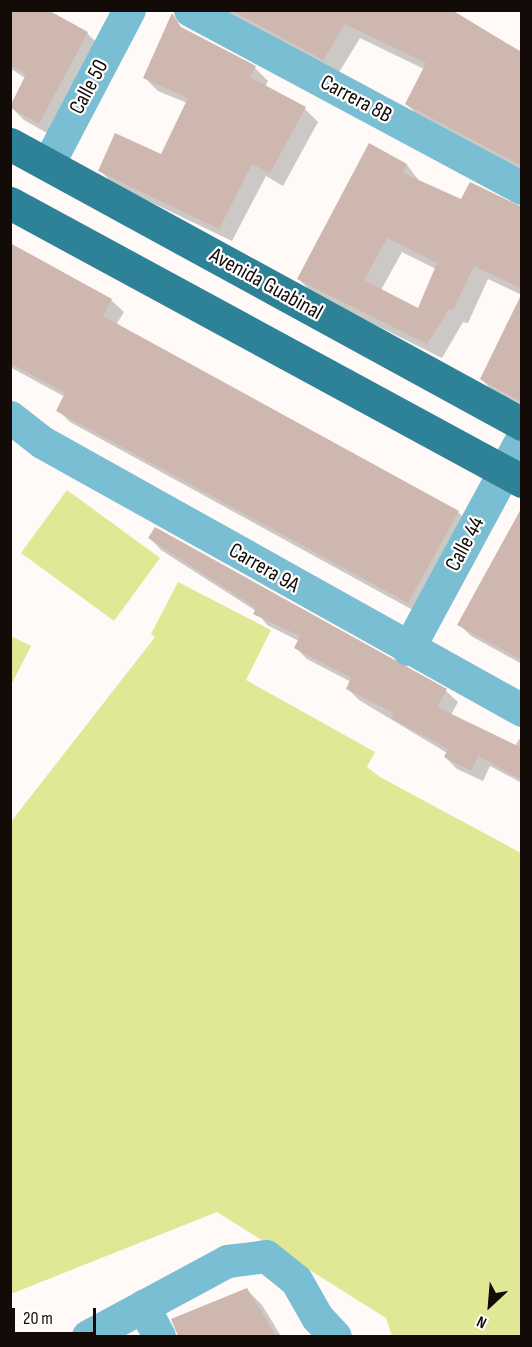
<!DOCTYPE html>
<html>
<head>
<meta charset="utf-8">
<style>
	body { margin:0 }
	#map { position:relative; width:532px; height:1347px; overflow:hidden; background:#fffaf8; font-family:"Sofia Sans Condensed",sans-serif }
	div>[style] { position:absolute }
	.green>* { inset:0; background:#e0e895 }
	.shadow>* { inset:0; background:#0003 }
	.building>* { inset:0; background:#cdb7ae }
	.minor>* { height:33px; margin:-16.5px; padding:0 16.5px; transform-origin:16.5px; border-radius:16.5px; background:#79bed3 }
	.major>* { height:33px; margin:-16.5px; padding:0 16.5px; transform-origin:16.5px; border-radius:16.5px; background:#2e8298 }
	span { translate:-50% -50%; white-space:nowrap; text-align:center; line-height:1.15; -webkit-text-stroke:4.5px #fff; paint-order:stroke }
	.street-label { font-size:22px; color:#120b08 }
	.frame { position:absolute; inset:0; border:12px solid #120b08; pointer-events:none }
	.north { position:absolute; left:460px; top:1275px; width:60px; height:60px; -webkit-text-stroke:4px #fff; paint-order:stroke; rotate:206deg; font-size:16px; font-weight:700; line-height:24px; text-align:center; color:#120b08 }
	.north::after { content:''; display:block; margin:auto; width:21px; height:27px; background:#120b08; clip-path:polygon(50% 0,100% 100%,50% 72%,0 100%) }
	.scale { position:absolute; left:12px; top:1308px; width:84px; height:27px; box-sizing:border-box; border:3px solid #120b08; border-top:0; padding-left:8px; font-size:18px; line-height:21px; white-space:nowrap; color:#120b08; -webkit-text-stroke:4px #fff; paint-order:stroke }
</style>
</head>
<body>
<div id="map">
	<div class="green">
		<i style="clip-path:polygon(67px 490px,160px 558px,114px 621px,21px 553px)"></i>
		<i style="clip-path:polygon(178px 582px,271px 630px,246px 680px,375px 752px,367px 767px,380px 777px,521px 853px,521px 1336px,392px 1336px,386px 1318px,217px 1212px,11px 1294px,10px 823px,155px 637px,151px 634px)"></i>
		<i style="clip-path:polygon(11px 636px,31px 646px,11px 685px)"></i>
	</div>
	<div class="shadow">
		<i style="clip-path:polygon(45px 10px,87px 33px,102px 48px,54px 137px,24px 120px,10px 106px,25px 78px,10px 68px,10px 31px)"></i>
		<i style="clip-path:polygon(220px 10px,451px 10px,522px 52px,522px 172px,421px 118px,406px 104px,424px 69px,360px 38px,338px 74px)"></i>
		<i style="clip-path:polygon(183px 29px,255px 68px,268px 81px,265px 87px,305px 109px,318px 122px,283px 186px,266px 176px,232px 241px,113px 184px,100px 170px,161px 156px,187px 103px,158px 91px,145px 78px)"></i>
		<i style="clip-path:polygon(evenodd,370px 145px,407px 165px,420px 182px,462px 201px,522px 208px,522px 295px,488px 279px,468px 323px,463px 322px,442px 358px,313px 294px,299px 279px,370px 145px,402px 252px,436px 269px,418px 310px,381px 290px,402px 252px)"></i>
		<i style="clip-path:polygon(10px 245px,111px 300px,124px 312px,116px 325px,458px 512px,470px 524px,420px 614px,70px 422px,58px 410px,65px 397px,10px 367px)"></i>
		<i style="clip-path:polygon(522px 297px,522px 408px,496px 394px,481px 379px)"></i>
		<i style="clip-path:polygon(522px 527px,522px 664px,471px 636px,459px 624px)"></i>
		<i style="clip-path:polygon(150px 538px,446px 691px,458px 702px,451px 715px,515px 746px,522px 735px,522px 783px,490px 766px,483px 781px,457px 769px,445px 757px,447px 753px,359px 700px,348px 689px,351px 682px,307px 659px,296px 648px,299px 641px,267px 625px,256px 611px,161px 550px)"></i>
		<i style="clip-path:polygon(247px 1290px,262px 1305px,281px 1336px,179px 1336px,173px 1320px)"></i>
	</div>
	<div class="building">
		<i style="clip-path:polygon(10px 10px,48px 10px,88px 32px,39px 124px,10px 107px,26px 74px,10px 65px)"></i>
		<i style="clip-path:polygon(231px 10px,452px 10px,522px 53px,522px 166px,405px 104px,426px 63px,345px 24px,323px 60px)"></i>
		<i style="clip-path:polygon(172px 13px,181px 27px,256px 66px,250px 77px,306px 107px,270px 173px,252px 164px,219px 229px,98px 171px,115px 133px,161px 154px,188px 98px,143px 78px)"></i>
		<i style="clip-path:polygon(evenodd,369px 143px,407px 164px,403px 173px,461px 199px,470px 182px,522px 207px,522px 289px,474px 266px,453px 310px,449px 309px,427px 344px,297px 279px,369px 143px,387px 238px,437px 263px,418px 308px,364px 280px,387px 238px)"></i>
		<i style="clip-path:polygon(10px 243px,112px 299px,103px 316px,459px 511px,408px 603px,56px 411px,65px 393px,10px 363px)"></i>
		<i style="clip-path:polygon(522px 293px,522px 402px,480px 379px)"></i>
		<i style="clip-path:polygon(522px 507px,522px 660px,457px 625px)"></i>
		<i style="clip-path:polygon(155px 527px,447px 689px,437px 707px,522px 748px,522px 780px,478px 756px,471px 771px,444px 757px,448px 749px,391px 718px,394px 713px,346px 689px,351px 678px,294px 648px,300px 636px,253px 614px,256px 608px,148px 538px)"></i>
		<i style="clip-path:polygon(247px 1288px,276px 1336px,178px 1336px,171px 1319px)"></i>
	</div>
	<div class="minor">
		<i style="left:190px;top:10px;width:377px;rotate:28.2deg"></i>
		<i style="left:48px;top:164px;width:174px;rotate:-62.3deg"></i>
		<i style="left:10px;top:417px;width:41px;rotate:38deg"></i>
		<i style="left:42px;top:442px;width:550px;rotate:29.18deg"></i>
		<i style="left:408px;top:649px;width:240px;rotate:-61.6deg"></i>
		<i style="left:143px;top:1306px;width:34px;rotate:62deg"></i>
		<i style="left:88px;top:1336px;width:158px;rotate:-28.3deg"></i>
		<i style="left:227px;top:1261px;width:39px;rotate:-7deg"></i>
		<i style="left:266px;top:1256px;width:38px;rotate:39deg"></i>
		<i style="left:296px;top:1280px;width:43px;rotate:60.4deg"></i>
		<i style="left:317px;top:1317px;width:26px;rotate:47deg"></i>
	</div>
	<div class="major">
		<i style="left:10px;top:144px;width:584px;rotate:28.67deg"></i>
		<i style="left:10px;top:203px;width:583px;rotate:28.5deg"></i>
	</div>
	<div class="street-label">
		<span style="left:89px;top:87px;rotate:-62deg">Calle 50</span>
		<span style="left:356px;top:99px;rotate:28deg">Carrera 8B</span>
		<span style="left:266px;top:284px;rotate:29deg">Avenida Guabinal</span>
		<span style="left:465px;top:544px;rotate:-62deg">Calle 44</span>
		<span style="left:264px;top:568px;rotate:30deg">Carrera 9A</span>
	</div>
	<div class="frame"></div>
	<div class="north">N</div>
	<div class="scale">20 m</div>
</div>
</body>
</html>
